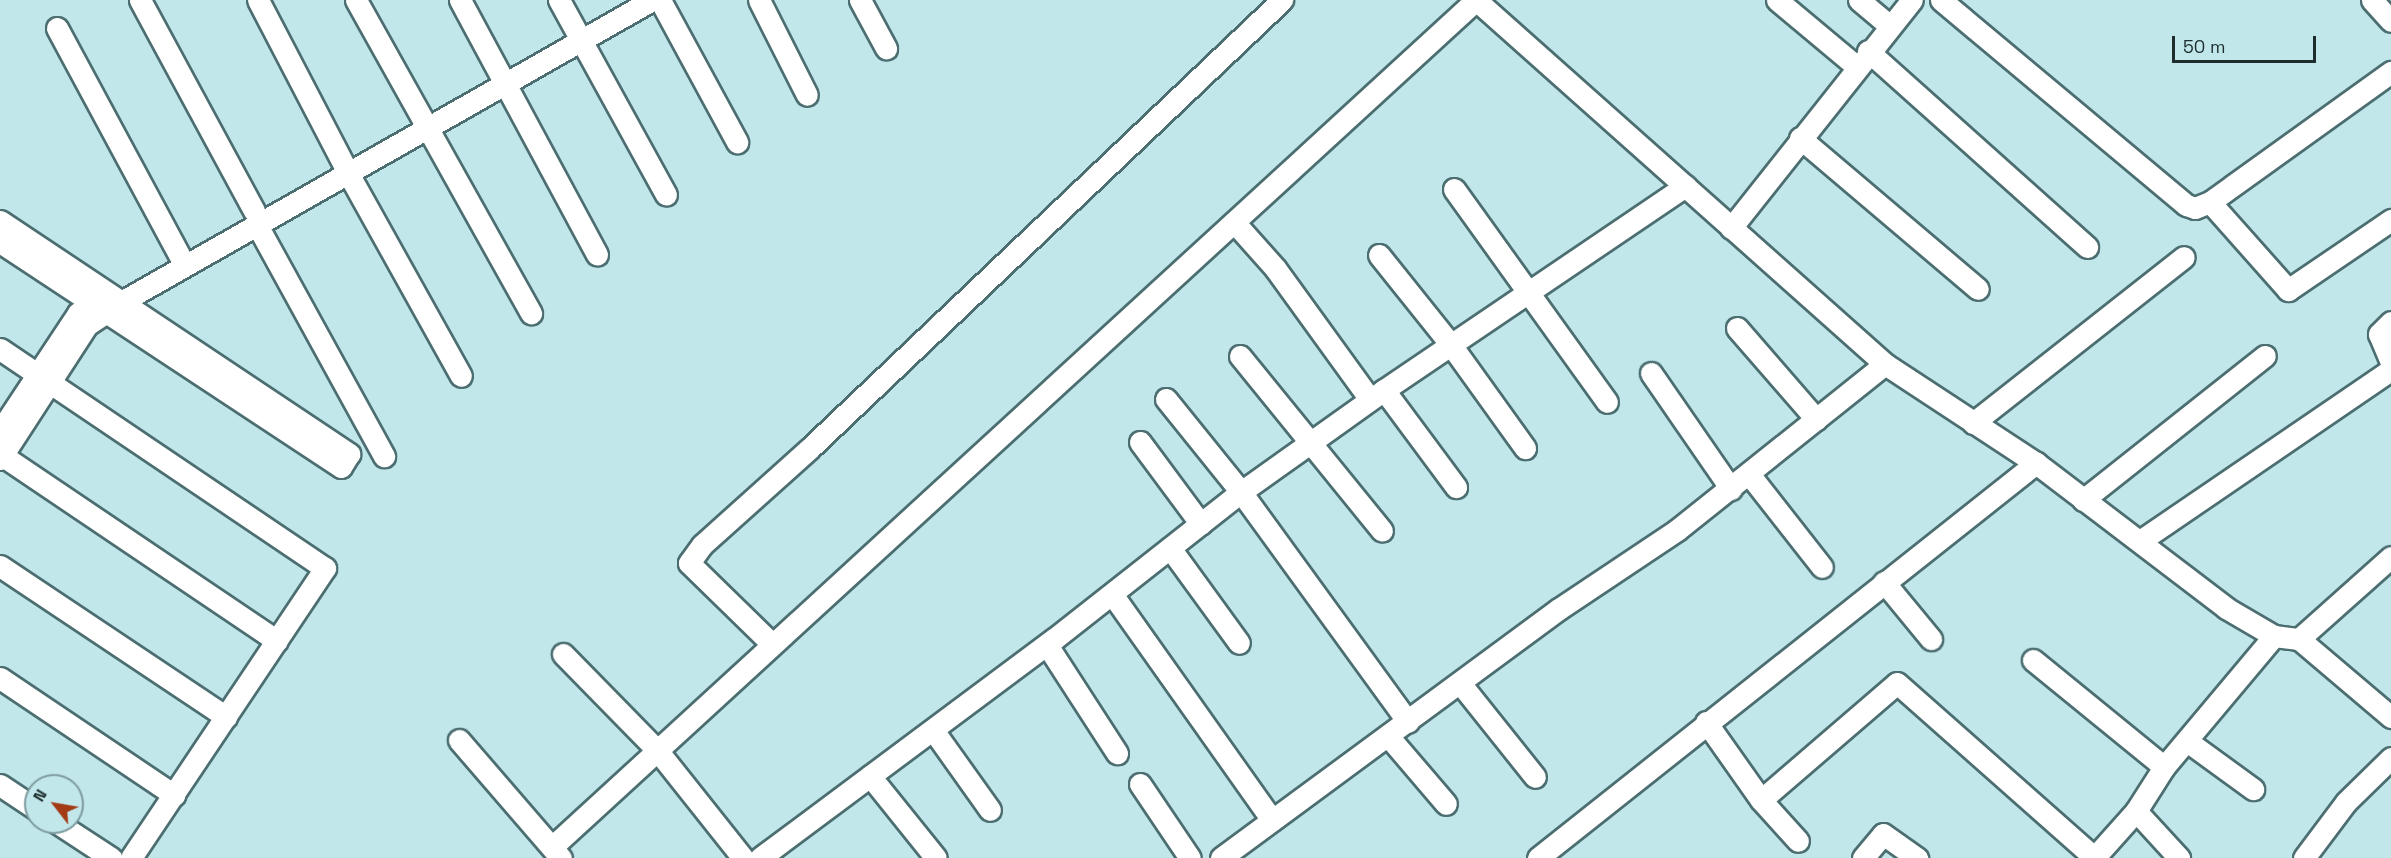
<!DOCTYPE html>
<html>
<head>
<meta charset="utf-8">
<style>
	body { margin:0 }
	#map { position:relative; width:2391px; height:858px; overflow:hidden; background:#c1e7eb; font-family:"Space Grotesk",sans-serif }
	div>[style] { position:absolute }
	.roads { filter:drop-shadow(2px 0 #4c6e71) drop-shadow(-2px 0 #4c6e71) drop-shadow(0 2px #4c6e71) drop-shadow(0 -2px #4c6e71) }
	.minor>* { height:21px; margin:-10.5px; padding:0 10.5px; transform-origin:10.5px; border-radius:10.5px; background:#fff }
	span { translate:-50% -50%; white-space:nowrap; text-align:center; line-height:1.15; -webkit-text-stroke:4.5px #c1e7eb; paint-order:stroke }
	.north { position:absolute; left:24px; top:774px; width:60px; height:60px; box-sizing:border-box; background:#c1e7eb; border:2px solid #7f9c9f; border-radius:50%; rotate:301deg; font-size:16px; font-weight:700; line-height:24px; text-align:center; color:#1d2c2d }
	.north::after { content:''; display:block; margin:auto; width:21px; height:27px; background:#a23b16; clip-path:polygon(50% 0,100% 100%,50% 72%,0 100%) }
	.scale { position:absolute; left:2172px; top:36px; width:144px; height:27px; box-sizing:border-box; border:3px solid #1d2c2d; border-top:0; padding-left:8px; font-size:18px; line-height:21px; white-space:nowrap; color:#1d2c2d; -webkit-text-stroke:4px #c1e7eb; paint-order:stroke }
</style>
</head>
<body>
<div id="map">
	<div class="roads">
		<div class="minor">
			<i style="left:140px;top:0;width:240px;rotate:61.6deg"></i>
			<i style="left:258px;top:0;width:195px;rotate:62.5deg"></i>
			<i style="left:348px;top:173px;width:232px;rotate:60.9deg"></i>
			<i style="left:356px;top:0;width:359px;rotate:60.8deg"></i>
			<i style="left:460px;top:0;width:289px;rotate:61.7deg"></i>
			<i style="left:559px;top:0;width:222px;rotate:61.2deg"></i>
			<i style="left:660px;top:0;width:162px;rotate:61.5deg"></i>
			<i style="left:759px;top:0;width:106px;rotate:63.2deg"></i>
			<i style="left:860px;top:0;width:55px;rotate:61.6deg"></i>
			<i style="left:1476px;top:0;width:548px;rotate:41.67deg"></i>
			<i style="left:1885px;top:364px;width:181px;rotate:33.3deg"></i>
			<i style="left:2036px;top:463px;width:239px;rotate:37.3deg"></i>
			<i style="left:2226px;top:608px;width:56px;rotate:30.3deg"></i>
			<i style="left:2274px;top:636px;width:25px;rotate:7deg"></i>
			<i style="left:2299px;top:639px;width:121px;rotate:40.3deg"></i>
			<i style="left:1777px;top:0;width:103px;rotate:39.9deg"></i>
			<i style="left:1859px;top:0;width:40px;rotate:40deg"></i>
			<i style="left:1941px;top:0;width:319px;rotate:39.9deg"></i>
			<i style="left:2186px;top:205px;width:9px;rotate:18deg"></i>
			<i style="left:2195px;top:208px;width:16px;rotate:-22deg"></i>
			<i style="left:2210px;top:202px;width:223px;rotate:-35.7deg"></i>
			<i style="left:2372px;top:0;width:28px;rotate:48deg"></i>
			<i style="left:57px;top:28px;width:258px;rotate:61.7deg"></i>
			<i style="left:1868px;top:51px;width:294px;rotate:41.8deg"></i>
			<i style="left:1800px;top:138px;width:233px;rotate:40.3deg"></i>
			<i style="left:1454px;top:189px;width:262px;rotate:54.3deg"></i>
			<i style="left:2210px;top:202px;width:118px;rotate:48.4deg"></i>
			<i style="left:2288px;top:290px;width:125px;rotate:-34.2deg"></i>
			<i style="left:0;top:221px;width:420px;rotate:33.7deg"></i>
			<i style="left:349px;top:454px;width:15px;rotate:122deg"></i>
			<i style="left:341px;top:467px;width:409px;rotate:-146.6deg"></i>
			<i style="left:1234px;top:222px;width:62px;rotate:48.3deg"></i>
			<i style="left:1275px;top:268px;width:162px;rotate:54.1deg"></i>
			<i style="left:257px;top:225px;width:264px;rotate:61.2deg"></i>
			<i style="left:1731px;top:228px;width:291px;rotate:-51.6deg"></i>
			<i style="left:1379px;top:255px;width:115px;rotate:51.3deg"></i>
			<i style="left:1451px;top:345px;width:127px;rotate:54.3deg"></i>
			<i style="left:2391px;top:322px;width:17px;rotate:135deg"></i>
			<i style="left:2379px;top:334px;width:30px;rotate:67deg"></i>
			<i style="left:1737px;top:328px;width:121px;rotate:49deg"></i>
			<i style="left:0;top:349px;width:392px;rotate:34deg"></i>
			<i style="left:325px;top:568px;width:349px;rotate:123.8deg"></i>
			<i style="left:1240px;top:356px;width:225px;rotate:50.9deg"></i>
			<i style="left:1651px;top:373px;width:141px;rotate:55.4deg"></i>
			<i style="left:1384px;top:390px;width:121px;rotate:53.4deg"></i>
			<i style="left:1166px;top:399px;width:119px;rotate:51.1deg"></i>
			<i style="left:1241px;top:492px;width:284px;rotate:54deg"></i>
			<i style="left:1973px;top:423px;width:268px;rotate:-38.2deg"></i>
			<i style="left:0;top:431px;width:141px;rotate:-56.5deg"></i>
			<i style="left:78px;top:313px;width:29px;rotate:-29deg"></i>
			<i style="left:1140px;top:442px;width:102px;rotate:53.4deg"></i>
			<i style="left:0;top:454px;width:334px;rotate:34deg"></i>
			<i style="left:0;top:459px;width:160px;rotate:-57deg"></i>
			<i style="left:87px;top:325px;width:43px;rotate:-33.7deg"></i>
			<i style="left:123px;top:301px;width:609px;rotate:-29.64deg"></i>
			<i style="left:1749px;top:474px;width:118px;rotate:51.9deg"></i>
			<i style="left:2083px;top:500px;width:232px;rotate:-38.4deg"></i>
			<i style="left:2140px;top:541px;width:304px;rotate:-34.3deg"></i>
			<i style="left:1170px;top:548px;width:117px;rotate:54deg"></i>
			<i style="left:0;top:566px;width:272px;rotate:33.7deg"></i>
			<i style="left:1884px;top:582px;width:74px;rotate:50.5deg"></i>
			<i style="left:1112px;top:594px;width:277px;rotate:54.7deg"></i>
			<i style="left:2299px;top:639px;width:123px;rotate:-41.7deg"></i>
			<i style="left:772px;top:644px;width:116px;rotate:-135.7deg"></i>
			<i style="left:689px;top:563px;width:22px;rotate:-54deg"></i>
			<i style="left:702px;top:545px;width:145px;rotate:-41.9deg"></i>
			<i style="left:810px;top:448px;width:651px;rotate:-43.51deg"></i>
			<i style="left:1047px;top:645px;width:129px;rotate:57.1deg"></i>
			<i style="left:563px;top:654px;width:134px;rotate:45.6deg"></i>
			<i style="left:657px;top:750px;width:138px;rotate:51.5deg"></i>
			<i style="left:2033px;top:660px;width:169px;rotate:39.2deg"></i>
			<i style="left:0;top:678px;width:210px;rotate:33.9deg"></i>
			<i style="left:1460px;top:683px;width:120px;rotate:51.4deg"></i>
			<i style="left:1706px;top:722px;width:95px;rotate:54.8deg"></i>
			<i style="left:1761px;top:800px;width:55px;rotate:47.9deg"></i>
			<i style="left:933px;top:730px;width:98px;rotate:54.5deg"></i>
			<i style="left:1388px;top:736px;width:89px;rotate:49.5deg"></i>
			<i style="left:459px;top:740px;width:156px;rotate:49.2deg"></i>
			<i style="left:2187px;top:741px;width:82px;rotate:36deg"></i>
			<i style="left:870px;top:776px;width:105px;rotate:51.2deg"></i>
			<i style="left:1140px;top:784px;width:89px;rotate:56deg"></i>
			<i style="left:0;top:785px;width:43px;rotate:33.7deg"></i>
			<i style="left:1761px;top:800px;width:179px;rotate:-40.7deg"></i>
			<i style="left:1897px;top:683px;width:264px;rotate:41.5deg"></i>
			<i style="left:2136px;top:811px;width:64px;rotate:47.5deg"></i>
			<i style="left:56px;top:822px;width:66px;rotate:33.2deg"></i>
			<i style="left:552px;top:847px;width:1253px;rotate:-42.51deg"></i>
			<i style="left:760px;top:858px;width:367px;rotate:-36.7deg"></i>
			<i style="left:1054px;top:639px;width:238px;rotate:-38.2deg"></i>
			<i style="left:1241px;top:492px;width:176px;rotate:-35.5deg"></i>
			<i style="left:1384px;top:390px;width:364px;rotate:-34.1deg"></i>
			<i style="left:1221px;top:858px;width:420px;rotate:-36.4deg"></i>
			<i style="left:1559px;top:609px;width:142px;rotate:-33.8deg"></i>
			<i style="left:1677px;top:530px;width:266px;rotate:-38.6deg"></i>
			<i style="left:1538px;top:858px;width:636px;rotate:-38.42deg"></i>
			<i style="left:1863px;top:858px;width:31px;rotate:-50deg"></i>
			<i style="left:1883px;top:834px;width:42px;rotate:35.2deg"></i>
			<i style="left:2094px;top:858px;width:63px;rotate:-48.2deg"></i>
			<i style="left:2136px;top:811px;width:52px;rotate:-57.5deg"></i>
			<i style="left:2164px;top:767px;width:171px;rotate:-50deg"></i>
			<i style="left:2304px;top:858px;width:70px;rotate:-53.1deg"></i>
			<i style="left:2346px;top:802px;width:63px;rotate:-44.4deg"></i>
		</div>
	</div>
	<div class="north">N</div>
	<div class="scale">50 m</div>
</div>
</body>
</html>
